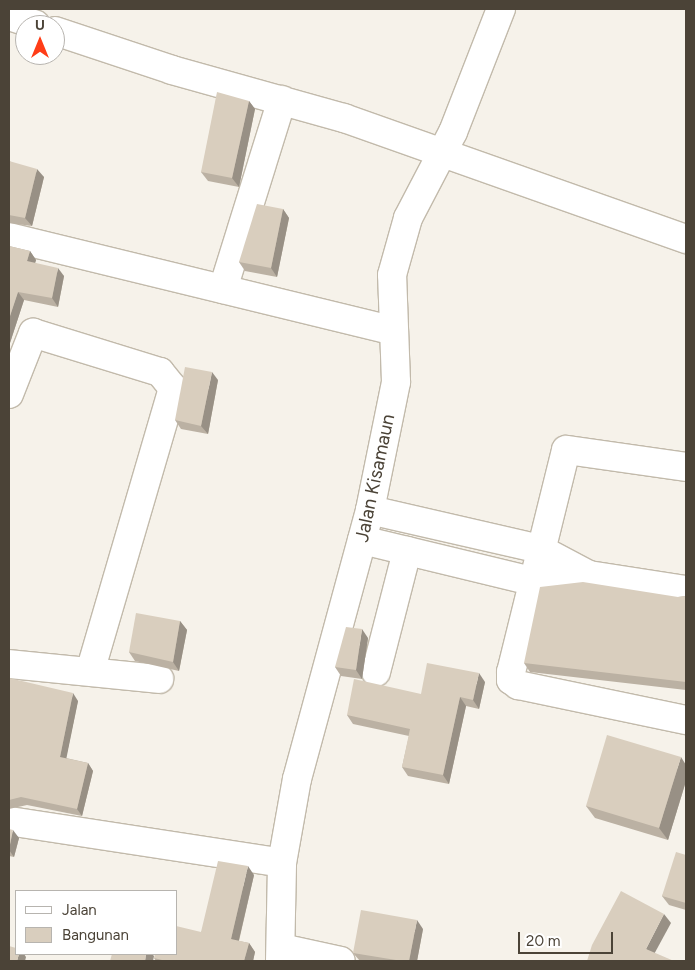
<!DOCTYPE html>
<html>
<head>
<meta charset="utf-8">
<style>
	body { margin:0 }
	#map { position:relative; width:695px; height:970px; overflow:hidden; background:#f6f2ea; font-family:Figtree,sans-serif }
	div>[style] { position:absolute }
	.roads { filter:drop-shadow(1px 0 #c2baab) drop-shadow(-1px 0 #c2baab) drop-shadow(0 1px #c2baab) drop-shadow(0 -1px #c2baab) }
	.street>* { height:28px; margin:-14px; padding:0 14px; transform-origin:14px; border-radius:14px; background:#fff }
	.wall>* { inset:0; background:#bbb1a3 }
	.shaded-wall>* { inset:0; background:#989085 }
	.building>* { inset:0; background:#d9cebe }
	span { translate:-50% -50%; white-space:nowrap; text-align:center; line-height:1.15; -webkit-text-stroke:4px #fff; paint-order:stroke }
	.street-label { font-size:19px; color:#4b4337 }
	.frame { position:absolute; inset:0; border:10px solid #4b4337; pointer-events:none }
	.legend { position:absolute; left:15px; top:890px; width:162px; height:65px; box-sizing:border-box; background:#fff; border:1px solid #b7b4af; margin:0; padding:6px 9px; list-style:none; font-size:15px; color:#4b4337 }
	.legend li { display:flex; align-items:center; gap:10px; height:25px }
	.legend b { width:25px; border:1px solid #b7b4af }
	.north { position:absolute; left:15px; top:15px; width:50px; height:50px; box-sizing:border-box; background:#fff; border:1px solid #b7b4af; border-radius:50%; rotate:0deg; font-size:14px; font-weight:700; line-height:20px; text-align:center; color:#4b4337 }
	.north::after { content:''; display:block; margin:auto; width:18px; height:22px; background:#ff3d17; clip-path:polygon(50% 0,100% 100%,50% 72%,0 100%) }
	.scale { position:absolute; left:518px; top:932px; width:95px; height:22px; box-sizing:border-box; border:2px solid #4b4337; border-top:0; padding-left:6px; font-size:15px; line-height:18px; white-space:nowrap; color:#4b4337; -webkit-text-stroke:4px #fff; paint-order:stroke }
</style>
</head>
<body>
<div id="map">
	<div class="roads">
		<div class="street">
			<i style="left:9px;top:16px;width:28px;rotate:18deg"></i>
			<i style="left:55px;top:31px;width:123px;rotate:18.4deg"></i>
			<i style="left:172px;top:70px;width:179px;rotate:15.6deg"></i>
			<i style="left:344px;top:118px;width:363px;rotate:19.5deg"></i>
			<i style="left:9px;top:237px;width:393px;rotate:13.7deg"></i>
			<i style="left:223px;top:289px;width:198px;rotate:-72.7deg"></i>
			<i style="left:9px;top:394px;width:66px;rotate:-68.5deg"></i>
			<i style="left:33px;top:333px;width:133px;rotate:17.1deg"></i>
			<i style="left:160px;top:372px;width:21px;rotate:51deg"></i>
			<i style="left:173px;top:388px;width:295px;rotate:106.3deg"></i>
			<i style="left:686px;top:467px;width:121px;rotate:-171.9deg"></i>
			<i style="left:566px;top:450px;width:229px;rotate:103.9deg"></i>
			<i style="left:511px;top:672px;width:8px;rotate:90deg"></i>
			<i style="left:511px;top:680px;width:9px;rotate:36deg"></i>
			<i style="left:518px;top:685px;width:172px;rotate:11.8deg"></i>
			<i style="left:370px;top:510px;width:174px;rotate:12.9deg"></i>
			<i style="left:540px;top:549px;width:55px;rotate:28deg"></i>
			<i style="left:362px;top:540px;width:175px;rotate:13.6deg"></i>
			<i style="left:532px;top:581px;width:57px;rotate:-6deg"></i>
			<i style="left:589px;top:575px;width:98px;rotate:8.8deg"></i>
			<i style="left:9px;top:664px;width:151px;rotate:5.7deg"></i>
			<i style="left:376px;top:672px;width:125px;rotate:-75.6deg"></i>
			<i style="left:9px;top:821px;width:276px;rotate:8.7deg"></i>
			<i style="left:281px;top:948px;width:61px;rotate:12.2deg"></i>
			<i style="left:280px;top:961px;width:98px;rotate:-88.8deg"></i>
			<i style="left:282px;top:863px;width:85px;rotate:-79.9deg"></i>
			<i style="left:297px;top:779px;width:279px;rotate:-74.8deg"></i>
			<i style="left:370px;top:510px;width:131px;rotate:-78.5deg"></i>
			<i style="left:396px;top:382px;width:107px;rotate:-92.1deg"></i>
			<i style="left:392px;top:275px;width:59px;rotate:-74.3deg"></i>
			<i style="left:408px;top:218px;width:97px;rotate:-62.4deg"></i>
			<i style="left:453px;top:132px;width:132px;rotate:-68.7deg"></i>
		</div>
	</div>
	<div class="wall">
		<i style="clip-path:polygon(249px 101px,255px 109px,239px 187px,208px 181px,201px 172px)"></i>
		<i style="clip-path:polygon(9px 161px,44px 177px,32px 226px,9px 223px)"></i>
		<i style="clip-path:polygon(283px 209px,289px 218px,277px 277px,245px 271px,239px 262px)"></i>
		<i style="clip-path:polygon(9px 246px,30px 251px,36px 260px,35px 263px,64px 276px,58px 307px,24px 300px,9px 346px)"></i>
		<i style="clip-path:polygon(218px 380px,208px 434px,181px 429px,175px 420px)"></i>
		<i style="clip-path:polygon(686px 596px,686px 690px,530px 672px,524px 663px,678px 597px)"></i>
		<i style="clip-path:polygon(180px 621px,187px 630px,179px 671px,135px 661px,129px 652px)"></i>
		<i style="clip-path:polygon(368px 638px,362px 679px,341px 676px,335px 667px)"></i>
		<i style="clip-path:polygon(9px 678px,78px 701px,66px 758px,88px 763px,93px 771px,82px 816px,27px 805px,9px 809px)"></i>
		<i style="clip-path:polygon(485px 682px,479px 709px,466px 706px,449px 784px,408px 776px,402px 767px,409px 736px,353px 724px,347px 715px)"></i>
		<i style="clip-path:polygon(686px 765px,686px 781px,668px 840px,595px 818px,586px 806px)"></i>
		<i style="clip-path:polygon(9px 829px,19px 838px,14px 857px,9px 856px)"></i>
		<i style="clip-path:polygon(686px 855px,686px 910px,669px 905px,662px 896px)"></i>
		<i style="clip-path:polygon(254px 875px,239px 941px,249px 943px,255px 952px,253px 961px,156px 961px,154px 958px,201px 932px)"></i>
		<i style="clip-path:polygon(423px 929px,417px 961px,360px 961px,353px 953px)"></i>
	</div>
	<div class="shaded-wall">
		<i style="clip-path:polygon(249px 101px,255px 109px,239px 187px,232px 178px)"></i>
		<i style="clip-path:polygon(37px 169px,44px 177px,32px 226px,25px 218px)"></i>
		<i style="clip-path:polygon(283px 209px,289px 218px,277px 277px,271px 268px)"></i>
		<i style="clip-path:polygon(30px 251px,36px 260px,33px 270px,27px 261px)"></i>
		<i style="clip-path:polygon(58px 268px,64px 276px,58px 307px,52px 298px)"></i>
		<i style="clip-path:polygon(18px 292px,24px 300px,9px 346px,9px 319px)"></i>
		<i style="clip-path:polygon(212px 372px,218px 380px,208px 434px,201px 426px)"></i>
		<i style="clip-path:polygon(180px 621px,187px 630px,179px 671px,173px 662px)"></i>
		<i style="clip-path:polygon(362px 629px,368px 638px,362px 679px,356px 670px)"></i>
		<i style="clip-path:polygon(479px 673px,485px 682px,479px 709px,473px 700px)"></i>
		<i style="clip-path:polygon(73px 693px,78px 701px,65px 765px,60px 757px)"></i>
		<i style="clip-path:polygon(460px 697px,466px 706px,449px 784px,443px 775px)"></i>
		<i style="clip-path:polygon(681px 757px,686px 765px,686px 781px,668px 840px,659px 828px)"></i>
		<i style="clip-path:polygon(88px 763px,93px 771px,82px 816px,77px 809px)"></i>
		<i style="clip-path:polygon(13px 830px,19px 838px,14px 857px,9px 850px)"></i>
		<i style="clip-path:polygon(248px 866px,254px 875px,237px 948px,231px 939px)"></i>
		<i style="clip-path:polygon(664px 914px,671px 923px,652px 958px,646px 949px)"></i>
		<i style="clip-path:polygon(417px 920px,423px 929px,417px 961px,409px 961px)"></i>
		<i style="clip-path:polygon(249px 943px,255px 952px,253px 961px,244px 961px)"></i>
		<i style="clip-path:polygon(19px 954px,24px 954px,26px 957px,25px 961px,17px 961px)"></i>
		<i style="clip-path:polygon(146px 954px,152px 954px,154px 956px,153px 961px,145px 961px)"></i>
	</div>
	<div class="building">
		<i style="clip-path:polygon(217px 92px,249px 101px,232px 178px,201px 172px)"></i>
		<i style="clip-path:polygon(9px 161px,37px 169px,25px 218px,9px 215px)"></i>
		<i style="clip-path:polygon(257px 204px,283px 209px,271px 268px,239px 262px)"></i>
		<i style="clip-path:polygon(9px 246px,30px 251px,27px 261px,58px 268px,52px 298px,18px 292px,9px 319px)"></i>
		<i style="clip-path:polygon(185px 367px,212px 372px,201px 426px,175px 420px)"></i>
		<i style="clip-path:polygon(583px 582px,678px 597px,686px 596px,686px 682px,524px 663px,540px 587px)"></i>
		<i style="clip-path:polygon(136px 613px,180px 621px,173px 662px,129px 652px)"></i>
		<i style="clip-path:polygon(346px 627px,362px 629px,356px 670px,335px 667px)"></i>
		<i style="clip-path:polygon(427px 663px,479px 673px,473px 700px,460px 697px,443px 775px,402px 767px,410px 729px,347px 715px,354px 679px,421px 694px)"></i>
		<i style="clip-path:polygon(9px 678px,73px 693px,60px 757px,88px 763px,77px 809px,21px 797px,9px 800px)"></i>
		<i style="clip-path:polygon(607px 735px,681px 757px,659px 828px,586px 806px)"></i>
		<i style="clip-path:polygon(9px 829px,13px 830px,9px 849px)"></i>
		<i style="clip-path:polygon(676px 852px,686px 855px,686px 903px,662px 896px)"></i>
		<i style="clip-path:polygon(218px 861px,248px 866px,231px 939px,249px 943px,244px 961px,166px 961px,154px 958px,155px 954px,176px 954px,176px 926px,201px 932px)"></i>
		<i style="clip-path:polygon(621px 891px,664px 914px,646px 949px,674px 961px,587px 961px,592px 945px)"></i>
		<i style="clip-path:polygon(361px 910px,417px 920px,409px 961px,402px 961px,353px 953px)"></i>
		<i style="clip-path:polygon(9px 946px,16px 948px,16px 954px,19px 954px,17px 961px,9px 961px)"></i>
		<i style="clip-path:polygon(112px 954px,146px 954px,145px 961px,110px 961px)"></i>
	</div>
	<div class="street-label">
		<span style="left:375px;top:478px;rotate:-78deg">Jalan Kisamaun</span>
	</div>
	<div class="frame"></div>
	<ul class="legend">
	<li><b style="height:6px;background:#fff"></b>Jalan</li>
	<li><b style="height:14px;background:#d9cebe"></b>Bangunan</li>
	</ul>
	<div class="north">U</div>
	<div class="scale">20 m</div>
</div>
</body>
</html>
